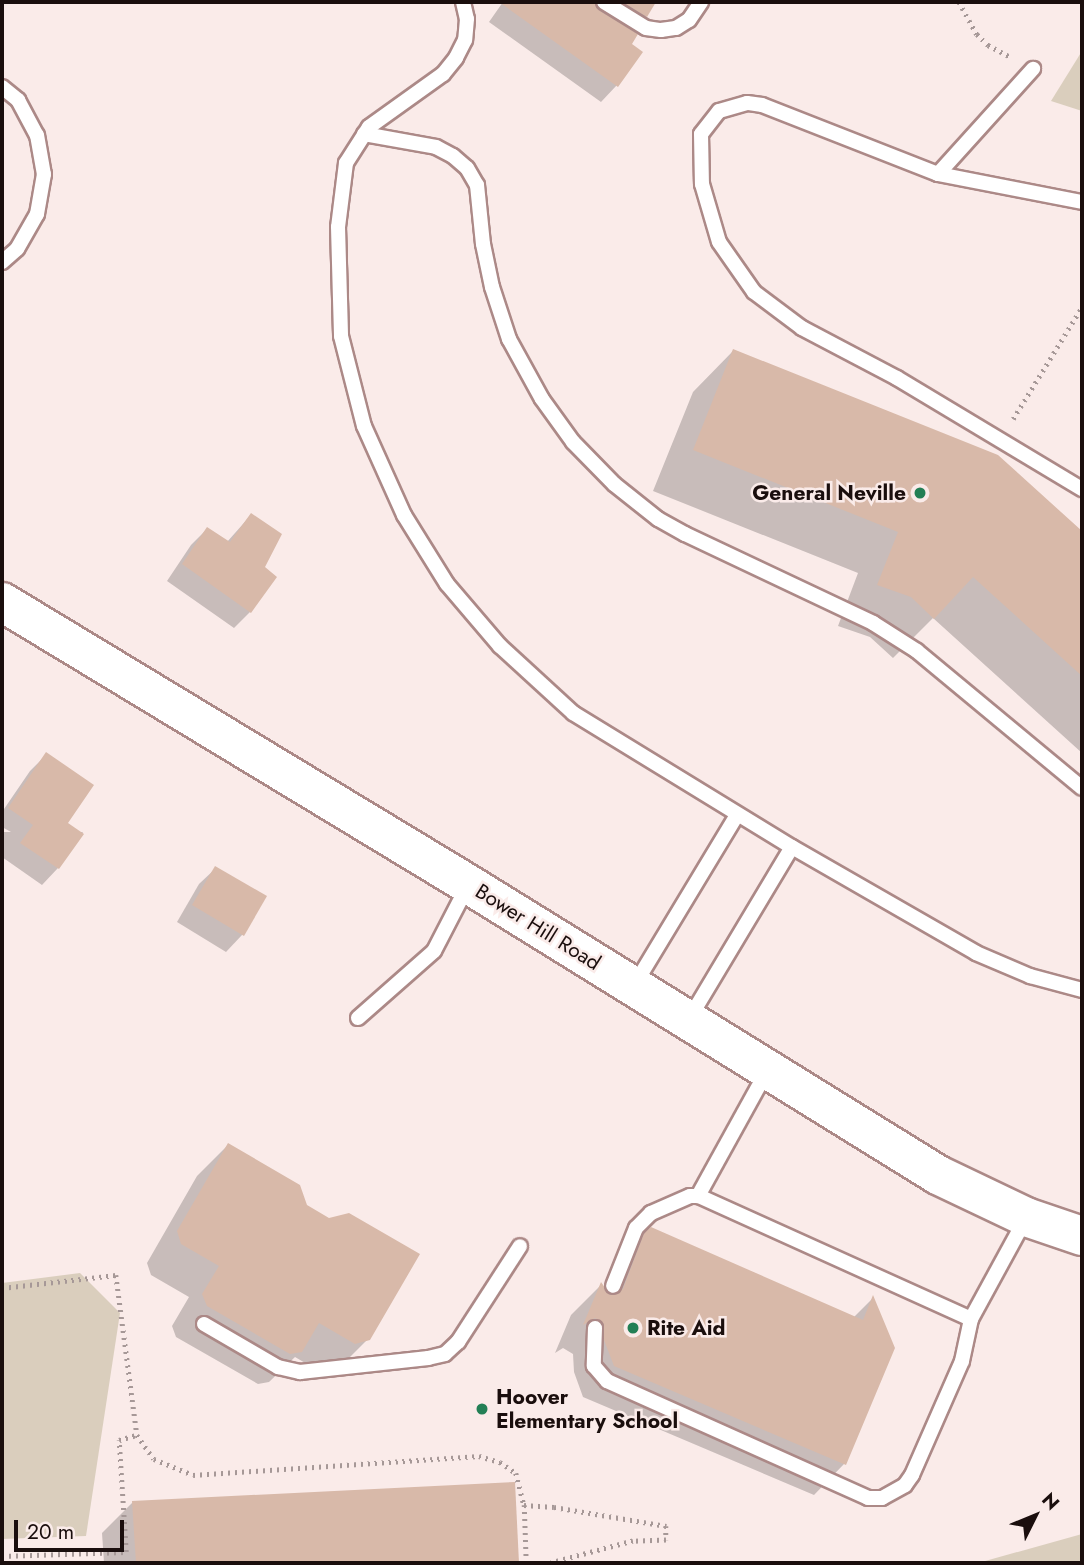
<!DOCTYPE html>
<html>
<head>
<meta charset="utf-8">
<style>
	body { margin:0 }
	#map { position:relative; width:1084px; height:1565px; overflow:hidden; background:#faebe9; font-family:Jost,sans-serif }
	div>[style] { position:absolute }
	.green>* { inset:0; background:#dacebd }
	.shadow>* { inset:0; background:#0003 }
	.building>* { inset:0; background:#d8b9a9 }
	.path>* { height:4.5px; margin-top:-2.25px; transform-origin:0; background:repeating-linear-gradient(90deg,#a69897 0 2px,transparent 0 7px) }
	.roads { filter:drop-shadow(2px 0 #ac8987) drop-shadow(-2px 0 #ac8987) drop-shadow(0 2px #ac8987) drop-shadow(0 -2px #ac8987) }
	.lane>* { height:14px; margin:-7px; padding:0 7px; transform-origin:7px; border-radius:7px; background:#fff }
	.secondary>* { height:38px; margin:-19px; padding:0 19px; transform-origin:19px; border-radius:19px; background:#fff }
	.dots>* { width:19px; height:19px; translate:-50% -50%; box-sizing:border-box; border:4px solid #faebe9; border-radius:50% }
	span { translate:-50% -50%; white-space:nowrap; text-align:center; line-height:1.15; -webkit-text-stroke:5px #faebe9; paint-order:stroke }
	.poi-label { font-size:21px; color:#1a0e0d; font-weight:700 }
	.right { translate:-100% -50%; text-align:right }
	.left { translate:0 -50%; text-align:left }
	.street-label { font-size:21px; color:#1a0e0d }
	.frame { position:absolute; inset:0; border:4px solid #1a0e0d; pointer-events:none }
	.north { position:absolute; left:1000px; top:1481px; width:70px; height:70px; -webkit-text-stroke:5px #faebe9; paint-order:stroke; rotate:47deg; font-size:19px; font-weight:700; line-height:28px; text-align:center; color:#1a0e0d }
	.north::after { content:''; display:block; margin:auto; width:24px; height:32px; background:#1a0e0d; clip-path:polygon(50% 0,100% 100%,50% 72%,0 100%) }
	.scale { position:absolute; left:14px; top:1520px; width:110px; height:32px; box-sizing:border-box; border:4px solid #1a0e0d; border-top:0; padding-left:9px; font-size:21px; line-height:24px; white-space:nowrap; color:#1a0e0d; -webkit-text-stroke:5px #faebe9; paint-order:stroke }
</style>
</head>
<body>
<div id="map">
	<div class="green">
		<i style="clip-path:polygon(1082px 51px,1082px 111px,1051px 101px)"></i>
		<i style="clip-path:polygon(80px 1273px,120px 1313px,86px 1536px,2px 1539px,2px 1283px)"></i>
		<i style="clip-path:polygon(1082px 1534px,1082px 1563px,978px 1563px)"></i>
	</div>
	<div class="shadow">
		<i style="clip-path:polygon(503px 2px,654px 2px,646px 16px,630px 32px,630px 45px,617px 85px,601px 102px,489px 22px)"></i>
		<i style="clip-path:polygon(733px 351px,997px 456px,1082px 533px,1082px 753px,933px 618px,893px 658px,870px 637px,838px 626px,858px 573px,653px 491px,693px 392px)"></i>
		<i style="clip-path:polygon(251px 515px,263px 567px,250px 612px,234px 628px,167px 581px,191px 545px,207px 529px,227px 542px)"></i>
		<i style="clip-path:polygon(46px 755px,60px 832px,83px 832px,58px 868px,42px 885px,2px 857px,2px 832px,11px 832px,2px 827px,2px 812px,30px 771px)"></i>
		<i style="clip-path:polygon(216px 868px,265px 897px,242px 935px,226px 952px,177px 922px,199px 884px)"></i>
		<i style="clip-path:polygon(228px 1145px,305px 1207px,368px 1339px,337px 1370px,324px 1374px,295px 1357px,269px 1382px,258px 1384px,176px 1337px,172px 1326px,189px 1297px,151px 1275px,147px 1263px,197px 1176px)"></i>
		<i style="clip-path:polygon(651px 1229px,853px 1318px,873px 1298px,844px 1464px,814px 1495px,583px 1397px,574px 1372px,573px 1354px,563px 1348px,555px 1353px,571px 1315px,601px 1285px,605px 1290px,614px 1266px)"></i>
		<i style="clip-path:polygon(513px 1484px,517px 1563px,104px 1563px,102px 1533px,133px 1502px)"></i>
	</div>
	<div class="building">
		<i style="clip-path:polygon(499px 2px,594px 2px,599px 10px,638px 34px,632px 44px,643px 52px,618px 87px)"></i>
		<i style="clip-path:polygon(622px 2px,656px 2px,647px 17px)"></i>
		<i style="clip-path:polygon(733px 349px,998px 455px,1082px 531px,1082px 676px,973px 577px,934px 619px,911px 597px,877px 585px,898px 532px,693px 450px)"></i>
		<i style="clip-path:polygon(251px 513px,282px 534px,265px 567px,277px 577px,251px 613px,182px 564px,207px 527px,230px 542px)"></i>
		<i style="clip-path:polygon(46px 752px,94px 785px,68px 823px,84px 834px,59px 869px,20px 843px,33px 825px,8px 808px)"></i>
		<i style="clip-path:polygon(215px 866px,267px 896px,244px 936px,192px 905px)"></i>
		<i style="clip-path:polygon(228px 1143px,300px 1185px,307px 1205px,329px 1218px,349px 1213px,420px 1254px,370px 1340px,355px 1344px,319px 1323px,302px 1352px,290px 1354px,207px 1306px,202px 1294px,219px 1266px,181px 1244px,177px 1231px)"></i>
		<i style="clip-path:polygon(651px 1227px,863px 1320px,873px 1295px,895px 1348px,846px 1465px,614px 1366px,604px 1340px,603px 1323px,595px 1318px,583px 1325px,601px 1282px,610px 1295px,623px 1289px,644px 1233px)"></i>
		<i style="clip-path:polygon(515px 1482px,519px 1563px,136px 1563px,132px 1501px)"></i>
	</div>
	<div class="path">
		<i style="left:959px;top:2px;width:37px;rotate:61deg"></i>
		<i style="left:977px;top:34px;width:16px;rotate:45deg"></i>
		<i style="left:988px;top:45px;width:27px;rotate:28deg"></i>
		<i style="left:1013px;top:419px;width:132px;rotate:-58.4deg"></i>
		<i style="left:2px;top:1288px;width:115px;rotate:-6.5deg"></i>
		<i style="left:116px;top:1275px;width:161px;rotate:82.5deg"></i>
		<i style="left:137px;top:1435px;width:29px;rotate:55deg"></i>
		<i style="left:154px;top:1459px;width:42px;rotate:22.3deg"></i>
		<i style="left:193px;top:1475px;width:287px;rotate:-3.8deg"></i>
		<i style="left:479px;top:1456px;width:22px;rotate:16deg"></i>
		<i style="left:500px;top:1462px;width:19px;rotate:35deg"></i>
		<i style="left:516px;top:1473px;width:33px;rotate:76deg"></i>
		<i style="left:2px;top:1556px;width:124px;rotate:-1.8deg"></i>
		<i style="left:126px;top:1552px;width:112px;rotate:-93.6deg"></i>
		<i style="left:119px;top:1440px;width:19px;rotate:-16deg"></i>
		<i style="left:526px;top:1563px;width:58px;rotate:-92deg"></i>
		<i style="left:524px;top:1505px;width:30px;rotate:4deg"></i>
		<i style="left:554px;top:1507px;width:114px;rotate:9.6deg"></i>
		<i style="left:666px;top:1526px;width:14px;rotate:90deg"></i>
		<i style="left:666px;top:1540px;width:33px;rotate:178deg"></i>
		<i style="left:633px;top:1541px;width:85px;rotate:165deg"></i>
	</div>
	<div class="roads">
		<div class="lane">
			<i style="left:463px;top:2px;width:17px;rotate:77deg"></i>
			<i style="left:467px;top:19px;width:21px;rotate:95deg"></i>
			<i style="left:465px;top:40px;width:20px;rotate:117deg"></i>
			<i style="left:456px;top:58px;width:21px;rotate:129deg"></i>
			<i style="left:443px;top:74px;width:91px;rotate:144.4deg"></i>
			<i style="left:369px;top:127px;width:43px;rotate:122.6deg"></i>
			<i style="left:346px;top:163px;width:64px;rotate:97.1deg"></i>
			<i style="left:338px;top:227px;width:109px;rotate:88.4deg"></i>
			<i style="left:341px;top:336px;width:93px;rotate:75.7deg"></i>
			<i style="left:364px;top:426px;width:98px;rotate:65.8deg"></i>
			<i style="left:404px;top:515px;width:81px;rotate:58.1deg"></i>
			<i style="left:447px;top:584px;width:82px;rotate:49.5deg"></i>
			<i style="left:500px;top:646px;width:99px;rotate:42.5deg"></i>
			<i style="left:573px;top:713px;width:257px;rotate:31.5deg"></i>
			<i style="left:792px;top:847px;width:212px;rotate:29.9deg"></i>
			<i style="left:976px;top:953px;width:59px;rotate:23.1deg"></i>
			<i style="left:1030px;top:976px;width:54px;rotate:15.1deg"></i>
			<i style="left:604px;top:2px;width:49px;rotate:31.8deg"></i>
			<i style="left:646px;top:28px;width:15px;rotate:8deg"></i>
			<i style="left:661px;top:30px;width:15px;rotate:-8deg"></i>
			<i style="left:676px;top:28px;width:15px;rotate:-32deg"></i>
			<i style="left:689px;top:20px;width:22px;rotate:-56deg"></i>
			<i style="left:2px;top:87px;width:21px;rotate:39deg"></i>
			<i style="left:18px;top:100px;width:40px;rotate:62deg"></i>
			<i style="left:37px;top:135px;width:40px;rotate:80deg"></i>
			<i style="left:44px;top:174px;width:41px;rotate:99.9deg"></i>
			<i style="left:37px;top:214px;width:40px;rotate:119.7deg"></i>
			<i style="left:17px;top:249px;width:20px;rotate:139deg"></i>
			<i style="left:364px;top:134px;width:73px;rotate:10.2deg"></i>
			<i style="left:436px;top:147px;width:19px;rotate:28deg"></i>
			<i style="left:453px;top:156px;width:18px;rotate:41deg"></i>
			<i style="left:467px;top:168px;width:20px;rotate:60deg"></i>
			<i style="left:477px;top:185px;width:59px;rotate:84.2deg"></i>
			<i style="left:483px;top:244px;width:44px;rotate:78.2deg"></i>
			<i style="left:492px;top:287px;width:55px;rotate:71.9deg"></i>
			<i style="left:509px;top:339px;width:68px;rotate:61.2deg"></i>
			<i style="left:542px;top:399px;width:53px;rotate:54.2deg"></i>
			<i style="left:573px;top:442px;width:59px;rotate:45.7deg"></i>
			<i style="left:614px;top:484px;width:56px;rotate:38.5deg"></i>
			<i style="left:658px;top:519px;width:31px;rotate:29deg"></i>
			<i style="left:685px;top:534px;width:208px;rotate:25.3deg"></i>
			<i style="left:873px;top:623px;width:52px;rotate:32.5deg"></i>
			<i style="left:917px;top:651px;width:214px;rotate:39.7deg"></i>
			<i style="left:938px;top:174px;width:142px;rotate:-47.9deg"></i>
			<i style="left:1082px;top:202px;width:147px;rotate:-169deg"></i>
			<i style="left:938px;top:174px;width:189px;rotate:-158.6deg"></i>
			<i style="left:762px;top:105px;width:15px;rotate:-172deg"></i>
			<i style="left:747px;top:103px;width:29px;rotate:164deg"></i>
			<i style="left:719px;top:111px;width:29px;rotate:128deg"></i>
			<i style="left:701px;top:134px;width:50px;rotate:88.9deg"></i>
			<i style="left:702px;top:184px;width:60px;rotate:73.7deg"></i>
			<i style="left:719px;top:242px;width:61px;rotate:55deg"></i>
			<i style="left:754px;top:292px;width:60px;rotate:36.9deg"></i>
			<i style="left:802px;top:328px;width:107px;rotate:27.8deg"></i>
			<i style="left:897px;top:378px;width:216px;rotate:31deg"></i>
			<i style="left:635px;top:984px;width:197px;rotate:-58.9deg"></i>
			<i style="left:358px;top:1018px;width:101px;rotate:-41.4deg"></i>
			<i style="left:434px;top:951px;width:74px;rotate:-62.7deg"></i>
			<i style="left:689px;top:1019px;width:200px;rotate:-59.1deg"></i>
			<i style="left:698px;top:1196px;width:143px;rotate:-61.1deg"></i>
			<i style="left:971px;top:1319px;width:115px;rotate:-61.4deg"></i>
			<i style="left:204px;top:1324px;width:86px;rotate:30.2deg"></i>
			<i style="left:278px;top:1367px;width:23px;rotate:13deg"></i>
			<i style="left:300px;top:1372px;width:129px;rotate:-6.2deg"></i>
			<i style="left:428px;top:1358px;width:17px;rotate:-13deg"></i>
			<i style="left:445px;top:1354px;width:18px;rotate:-43deg"></i>
			<i style="left:458px;top:1342px;width:114px;rotate:-57.1deg"></i>
			<i style="left:595px;top:1328px;width:38px;rotate:92deg"></i>
			<i style="left:594px;top:1366px;width:20px;rotate:49deg"></i>
			<i style="left:607px;top:1381px;width:286px;rotate:24.1deg"></i>
			<i style="left:868px;top:1498px;width:14px"></i>
			<i style="left:882px;top:1498px;width:26px;rotate:-29deg"></i>
			<i style="left:905px;top:1485px;width:12px;rotate:-55deg"></i>
			<i style="left:912px;top:1475px;width:124px;rotate:-66.3deg"></i>
			<i style="left:962px;top:1361px;width:43px;rotate:-77.9deg"></i>
			<i style="left:971px;top:1319px;width:299px;rotate:-155.7deg"></i>
			<i style="left:698px;top:1196px;width:8px;rotate:180deg"></i>
			<i style="left:690px;top:1196px;width:43px;rotate:156.4deg"></i>
			<i style="left:651px;top:1213px;width:21px;rotate:135deg"></i>
			<i style="left:636px;top:1228px;width:62px;rotate:111.6deg"></i>
		</div>
		<div class="secondary">
			<i style="left:2px;top:602px;width:545px;rotate:31.18deg"></i>
			<i style="left:468px;top:884px;width:553px;rotate:31.76deg"></i>
			<i style="left:938px;top:1175px;width:98px;rotate:25.5deg"></i>
			<i style="left:1026px;top:1217px;width:59px;rotate:18.7deg"></i>
		</div>
	</div>
	<div class="dots">
		<i style="left:920px;top:493px;background:#237f55"></i>
		<i style="left:633px;top:1328px;background:#237f55"></i>
		<i style="left:482px;top:1409px;background:#237f55"></i>
	</div>
	<div class="poi-label">
		<span class="right" style="left:906px;top:493px">General Neville</span>
		<span class="left" style="left:647px;top:1328px">Rite Aid</span>
		<span class="left" style="left:496px;top:1409px">Hoover<br>Elementary School</span>
	</div>
	<div class="street-label">
		<span style="left:538px;top:927px;rotate:32deg">Bower Hill Road</span>
	</div>
	<div class="frame"></div>
	<div class="north">N</div>
	<div class="scale">20 m</div>
</div>
</body>
</html>
